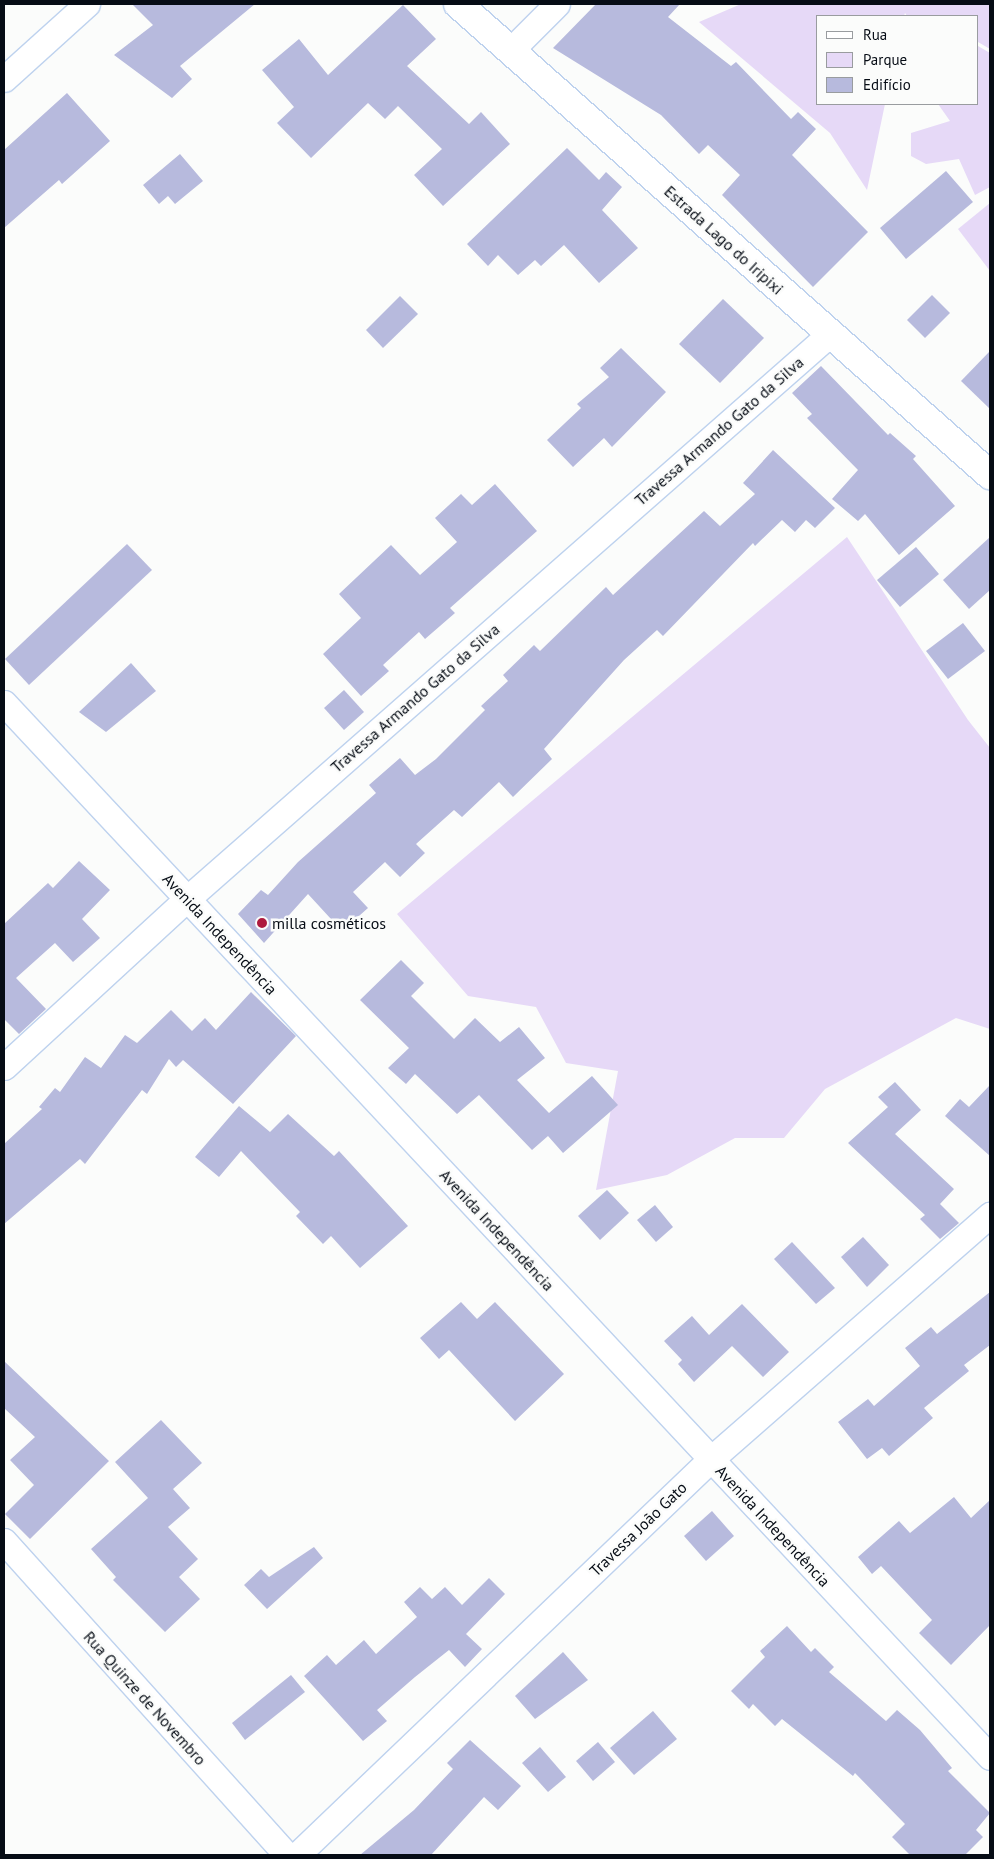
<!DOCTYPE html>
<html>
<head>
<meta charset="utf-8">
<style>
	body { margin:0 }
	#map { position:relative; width:994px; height:1859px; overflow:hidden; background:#fbfcfb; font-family:"PT Sans",sans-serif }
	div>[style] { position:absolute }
	.green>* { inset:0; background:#e6d9f7 }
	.building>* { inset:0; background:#b7badd }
	.roads { filter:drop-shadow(1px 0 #bed2ee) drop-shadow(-1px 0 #bed2ee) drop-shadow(0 1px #bed2ee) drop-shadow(0 -1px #bed2ee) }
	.street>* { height:25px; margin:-12.5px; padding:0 12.5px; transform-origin:12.5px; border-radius:12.5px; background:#fff }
	.secondary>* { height:28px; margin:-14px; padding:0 14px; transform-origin:14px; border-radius:14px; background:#fff }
	.dots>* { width:14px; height:14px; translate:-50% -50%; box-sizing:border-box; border:2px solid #fbfcfb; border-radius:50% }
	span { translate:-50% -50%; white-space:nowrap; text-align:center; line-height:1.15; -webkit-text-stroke:5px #fbfcfb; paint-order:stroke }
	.street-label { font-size:16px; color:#060c15 }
	.poi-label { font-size:16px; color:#060c15 }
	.left { translate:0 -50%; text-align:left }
	.frame { position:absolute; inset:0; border:5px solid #060c15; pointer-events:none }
	.legend { position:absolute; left:816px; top:15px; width:162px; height:90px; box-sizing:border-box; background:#fbfcfb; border:1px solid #999c9f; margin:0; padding:6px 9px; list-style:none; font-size:15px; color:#060c15 }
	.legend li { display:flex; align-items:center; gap:10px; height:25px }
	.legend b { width:25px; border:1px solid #999c9f }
</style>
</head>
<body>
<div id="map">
	<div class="green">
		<i style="clip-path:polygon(741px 4px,990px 4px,990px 49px,978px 42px,978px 16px,907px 16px,905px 13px,904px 16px,818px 16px,818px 104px,885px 104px,867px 190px,830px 133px,699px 22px)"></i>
		<i style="clip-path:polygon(978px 46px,990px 53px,990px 187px,975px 195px,959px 159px,926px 164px,911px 156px,911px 133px,950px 121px,938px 104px,978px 104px)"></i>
		<i style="clip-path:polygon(990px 203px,990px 271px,958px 229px)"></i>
		<i style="clip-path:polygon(847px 537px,968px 720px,990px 748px,990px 1029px,956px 1018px,825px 1089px,784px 1138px,735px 1138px,667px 1175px,596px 1190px,618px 1071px,566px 1063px,536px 1007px,468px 996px,397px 914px)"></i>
	</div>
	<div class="building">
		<i style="clip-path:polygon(132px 4px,255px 4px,180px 66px,192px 79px,172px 98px,114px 55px,153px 25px)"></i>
		<i style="clip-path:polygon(596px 4px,680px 4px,668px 17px,731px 66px,736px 62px,791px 119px,798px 112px,816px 129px,792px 155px,868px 232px,813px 287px,722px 195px,740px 175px,708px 145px,699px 154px,661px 115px,553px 48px)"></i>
		<i style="clip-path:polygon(403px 5px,436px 39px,407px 66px,469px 124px,481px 112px,510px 144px,443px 206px,414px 175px,442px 149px,398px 106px,385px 119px,368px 103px,311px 158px,277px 123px,294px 107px,262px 70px,299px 39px,328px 75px)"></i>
		<i style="clip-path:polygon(67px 93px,110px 141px,62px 184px,59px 180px,4px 228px,4px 150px)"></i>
		<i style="clip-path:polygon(567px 148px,599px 180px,606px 172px,622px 187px,602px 210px,638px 248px,599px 283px,564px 245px,541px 266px,535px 260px,518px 275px,498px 255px,488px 266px,467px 244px)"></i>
		<i style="clip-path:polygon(180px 154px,203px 181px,175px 204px,168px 196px,159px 204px,143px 185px)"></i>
		<i style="clip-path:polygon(946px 171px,973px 202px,906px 259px,880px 228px)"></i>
		<i style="clip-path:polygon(932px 295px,950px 313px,925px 338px,907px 320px)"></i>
		<i style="clip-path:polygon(400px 296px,418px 314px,383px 348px,366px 330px)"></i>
		<i style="clip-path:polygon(723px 299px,764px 338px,720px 383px,679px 344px)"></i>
		<i style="clip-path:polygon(621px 348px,666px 392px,612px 447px,604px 438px,573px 467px,547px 440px,581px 408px,577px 404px,609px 377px,600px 368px)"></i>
		<i style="clip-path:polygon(990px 351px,990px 409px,961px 381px)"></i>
		<i style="clip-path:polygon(821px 366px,888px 435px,890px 433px,916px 456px,913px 459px,955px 506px,899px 555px,865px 514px,858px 521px,832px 499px,858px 470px,807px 418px,812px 414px,792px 393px)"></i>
		<i style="clip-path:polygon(773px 450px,835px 508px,815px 528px,806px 520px,795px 532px,782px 520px,755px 546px,753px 543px,663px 636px,657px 630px,624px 660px,544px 749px,552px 759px,513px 797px,499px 782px,462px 817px,454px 810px,416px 844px,425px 853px,400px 877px,385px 862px,353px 892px,368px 908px,342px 931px,308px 894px,264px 943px,238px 914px,261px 890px,268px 895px,298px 862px,376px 793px,369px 785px,400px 758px,415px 775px,436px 759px,485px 710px,481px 706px,508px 681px,503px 675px,534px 645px,540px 651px,606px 587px,613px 595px,704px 511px,720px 526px,755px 494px,743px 483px)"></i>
		<i style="clip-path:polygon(495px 484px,537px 531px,450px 608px,455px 613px,425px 639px,419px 632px,383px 665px,389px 671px,361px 696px,323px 654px,361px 618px,339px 594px,391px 545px,420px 575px,457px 542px,435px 518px,461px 494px,472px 505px)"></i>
		<i style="clip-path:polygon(990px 537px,990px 590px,969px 609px,943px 580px)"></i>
		<i style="clip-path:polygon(127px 544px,152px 570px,29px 685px,5px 659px)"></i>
		<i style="clip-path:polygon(916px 547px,939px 574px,900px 607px,877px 580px)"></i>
		<i style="clip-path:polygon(963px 623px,985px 651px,948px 679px,926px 651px)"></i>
		<i style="clip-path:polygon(131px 663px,156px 691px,106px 732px,79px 712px)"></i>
		<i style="clip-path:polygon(344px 690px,364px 712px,344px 730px,324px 708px)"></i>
		<i style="clip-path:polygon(79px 861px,110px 890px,82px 919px,100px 938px,73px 962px,55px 943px,16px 978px,46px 1009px,19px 1034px,4px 1019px,4px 924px,48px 883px,53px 888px)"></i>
		<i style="clip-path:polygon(401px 960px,424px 983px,411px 996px,454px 1039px,475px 1018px,500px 1042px,519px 1027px,545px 1058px,517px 1080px,549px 1113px,592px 1076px,618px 1105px,563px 1153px,548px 1136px,532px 1150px,479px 1095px,457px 1114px,415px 1074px,406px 1084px,388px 1068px,409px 1048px,360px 1000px)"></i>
		<i style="clip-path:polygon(251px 992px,296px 1036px,233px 1104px,183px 1060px,176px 1067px,169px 1059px,147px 1094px,142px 1090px,85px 1164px,80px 1159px,4px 1224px,4px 1144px,42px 1109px,39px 1107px,55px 1088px,60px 1092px,85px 1057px,101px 1068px,125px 1035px,137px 1043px,171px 1010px,192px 1031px,205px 1018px,216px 1030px)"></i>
		<i style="clip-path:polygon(895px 1082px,921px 1110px,895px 1134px,954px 1189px,940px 1204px,959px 1223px,940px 1239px,920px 1219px,925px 1215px,848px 1143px,888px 1107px,878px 1097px)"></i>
		<i style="clip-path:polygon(990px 1085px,990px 1156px,945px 1116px,960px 1099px,969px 1107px)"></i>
		<i style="clip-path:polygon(239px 1106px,270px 1132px,288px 1114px,334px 1156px,339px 1151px,408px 1226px,360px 1268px,331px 1236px,323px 1244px,296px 1216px,300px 1212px,241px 1151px,219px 1177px,195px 1157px)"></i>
		<i style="clip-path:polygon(607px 1190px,629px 1213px,600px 1240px,578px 1216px)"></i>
		<i style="clip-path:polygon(655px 1205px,673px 1227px,656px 1242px,637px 1220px)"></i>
		<i style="clip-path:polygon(863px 1237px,889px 1265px,867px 1287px,841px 1257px)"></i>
		<i style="clip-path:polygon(792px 1242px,835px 1288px,816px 1304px,774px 1259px)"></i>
		<i style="clip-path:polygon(990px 1292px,990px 1345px,964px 1365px,969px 1371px,924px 1408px,933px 1418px,889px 1456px,882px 1448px,867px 1459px,838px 1422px,868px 1399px,874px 1406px,920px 1366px,905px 1348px,931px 1327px,937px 1334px)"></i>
		<i style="clip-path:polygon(461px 1302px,477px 1319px,495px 1302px,564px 1374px,515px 1421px,449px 1350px,439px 1359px,420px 1338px)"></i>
		<i style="clip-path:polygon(742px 1304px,789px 1352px,763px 1377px,732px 1346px,694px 1382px,678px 1364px,682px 1360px,664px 1341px,692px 1316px,709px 1335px)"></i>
		<i style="clip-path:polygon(4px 1361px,109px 1461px,30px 1539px,5px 1514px,34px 1485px,10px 1460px,35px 1437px,4px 1408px)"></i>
		<i style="clip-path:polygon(161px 1420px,202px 1463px,173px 1489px,190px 1508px,168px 1527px,198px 1559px,179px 1577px,200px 1599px,165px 1632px,113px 1580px,116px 1577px,91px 1549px,148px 1498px,115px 1462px)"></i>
		<i style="clip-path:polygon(954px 1497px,971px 1518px,990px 1500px,990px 1625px,951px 1665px,919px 1633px,932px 1620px,881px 1566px,872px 1574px,858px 1557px,899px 1521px,910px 1533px)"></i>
		<i style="clip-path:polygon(712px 1511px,734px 1536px,706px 1561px,684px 1536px)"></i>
		<i style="clip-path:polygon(314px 1547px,323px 1558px,267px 1609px,244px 1585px,261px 1569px,269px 1577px)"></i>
		<i style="clip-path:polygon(489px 1578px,505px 1594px,466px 1634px,482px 1649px,465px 1667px,449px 1650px,415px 1677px,377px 1710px,387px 1721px,363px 1741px,304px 1676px,327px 1655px,336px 1665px,364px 1640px,376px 1654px,417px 1617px,404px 1602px,420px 1587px,432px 1599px,445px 1587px,462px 1605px)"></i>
		<i style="clip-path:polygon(787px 1626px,811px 1652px,815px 1648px,834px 1667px,829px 1672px,886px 1721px,897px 1710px,920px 1730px,952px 1768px,948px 1771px,990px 1813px,976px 1830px,983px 1837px,965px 1855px,910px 1855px,892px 1837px,905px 1824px,855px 1773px,853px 1776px,782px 1719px,775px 1726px,753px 1704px,749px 1709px,731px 1691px,765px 1657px,760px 1651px)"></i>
		<i style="clip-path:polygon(563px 1652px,588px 1680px,535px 1719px,515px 1696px)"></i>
		<i style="clip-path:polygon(291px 1675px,305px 1692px,245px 1740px,232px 1723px)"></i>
		<i style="clip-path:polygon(653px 1711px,677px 1739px,634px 1775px,610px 1748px)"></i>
		<i style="clip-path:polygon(470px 1740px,521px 1786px,498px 1810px,484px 1797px,431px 1855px,360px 1855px,414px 1810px,453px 1769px,447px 1763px)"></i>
		<i style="clip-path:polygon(598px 1742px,615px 1762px,593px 1781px,576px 1761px)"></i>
		<i style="clip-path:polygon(540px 1747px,566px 1777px,548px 1792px,522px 1763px)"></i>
	</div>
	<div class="roads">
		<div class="street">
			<i style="left:511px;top:50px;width:65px;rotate:-45deg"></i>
			<i style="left:4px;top:79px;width:112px;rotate:-42.1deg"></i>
			<i style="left:4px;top:703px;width:1443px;rotate:46.91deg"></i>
			<i style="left:4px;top:1067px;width:248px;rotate:-42.6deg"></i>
			<i style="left:187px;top:899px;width:856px;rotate:-41.31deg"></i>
			<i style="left:4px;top:1541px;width:423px;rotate:48deg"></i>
			<i style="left:297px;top:1855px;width:573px;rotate:-43.73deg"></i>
			<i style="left:711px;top:1459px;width:371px;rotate:-41.2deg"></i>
		</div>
		<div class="secondary">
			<i style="left:458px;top:4px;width:711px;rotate:41.52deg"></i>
		</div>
	</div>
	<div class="dots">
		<i style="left:262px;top:923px;background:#ae1a3e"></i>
	</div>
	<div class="street-label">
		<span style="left:724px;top:240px;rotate:42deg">Estrada Lago do Iripixi</span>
		<span style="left:719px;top:431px;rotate:-41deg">Travessa Armando Gato da Silva</span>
		<span style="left:415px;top:698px;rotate:-41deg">Travessa Armando Gato da Silva</span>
		<span style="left:220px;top:934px;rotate:47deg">Avenida Independência</span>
		<span style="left:497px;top:1230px;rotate:47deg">Avenida Independência</span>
		<span style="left:773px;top:1526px;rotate:47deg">Avenida Independência</span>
		<span style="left:638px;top:1529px;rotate:-44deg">Travessa João Gato</span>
		<span style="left:145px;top:1698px;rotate:48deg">Rua Quinze de Novembro</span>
	</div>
	<div class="poi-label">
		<span class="left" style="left:272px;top:923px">milla cosméticos</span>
	</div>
	<div class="frame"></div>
	<ul class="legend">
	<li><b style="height:6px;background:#fff"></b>Rua</li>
	<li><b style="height:14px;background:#e6d9f7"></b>Parque</li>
	<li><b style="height:14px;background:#b7badd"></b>Edifício</li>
	</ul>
</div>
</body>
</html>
